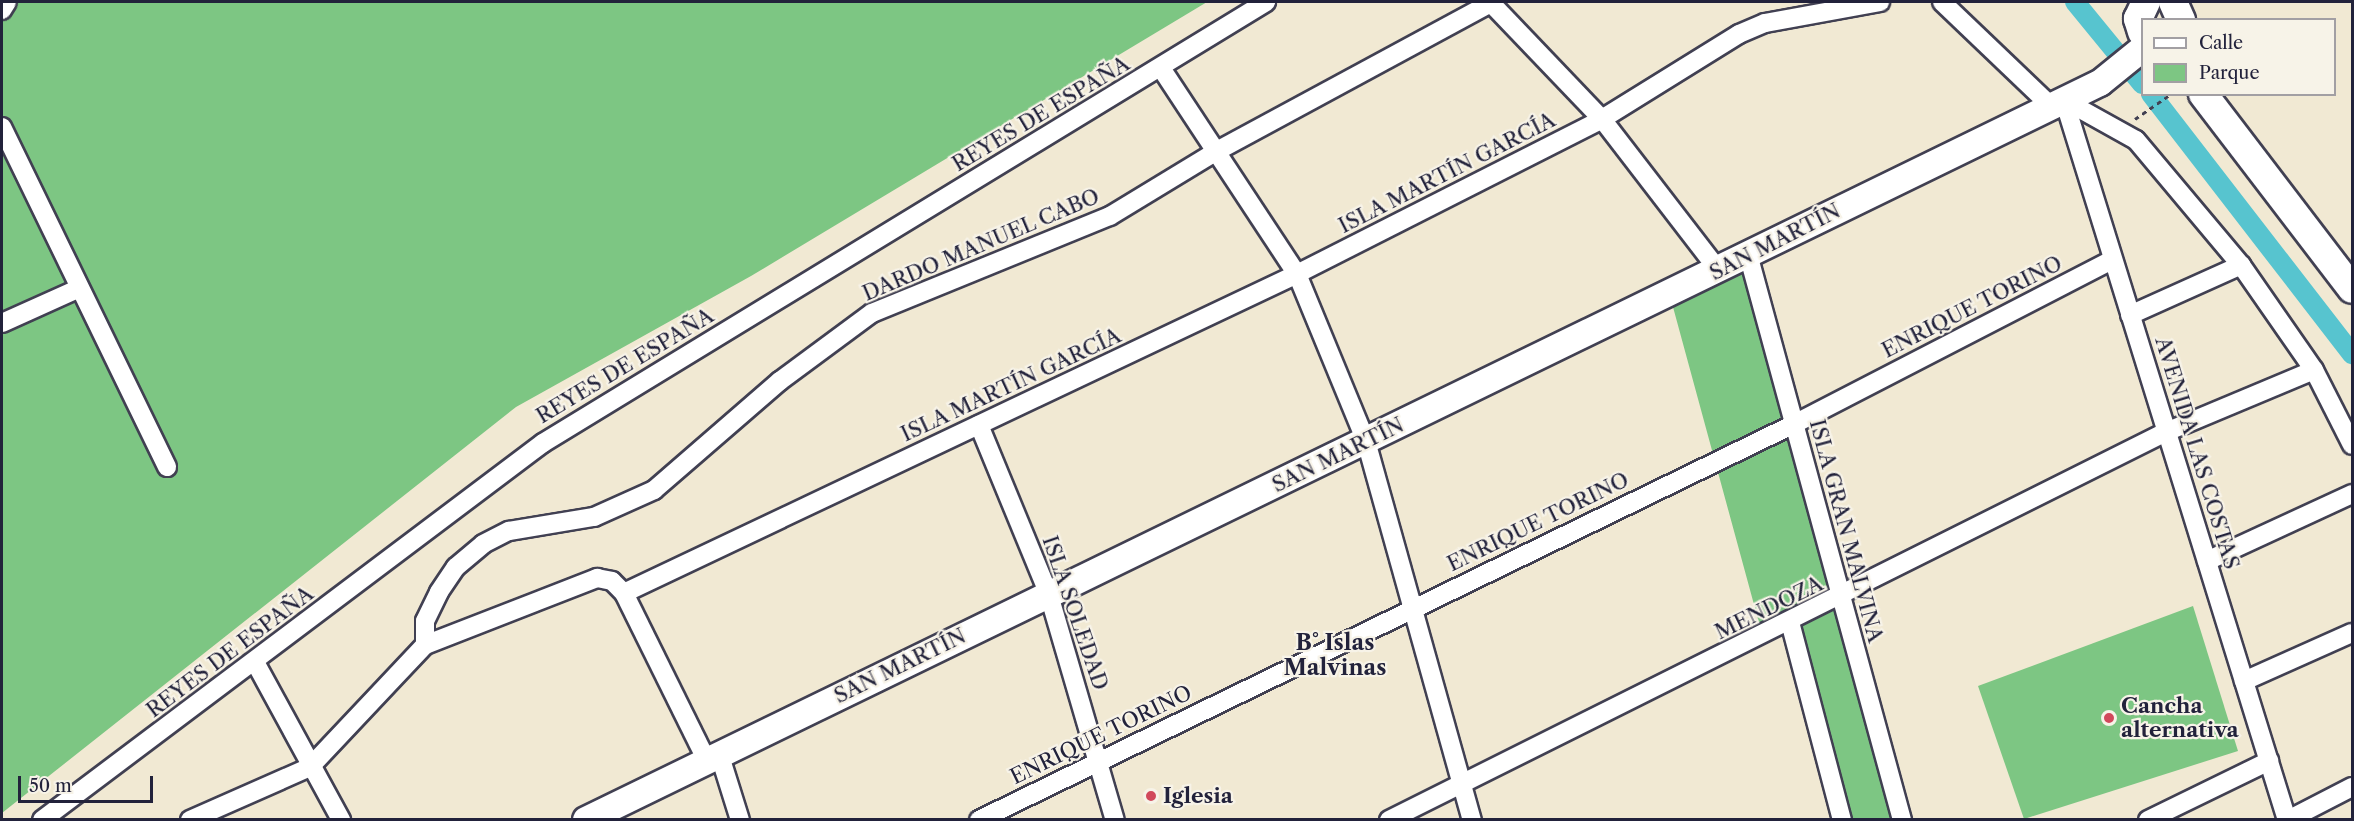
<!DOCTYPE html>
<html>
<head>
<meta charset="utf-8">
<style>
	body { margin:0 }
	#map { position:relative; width:2354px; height:821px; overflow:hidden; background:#f1e9d3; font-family:"Libre Caslon Text",serif }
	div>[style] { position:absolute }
	.green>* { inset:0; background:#7dc683 }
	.canal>* { height:20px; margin:-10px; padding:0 10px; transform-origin:10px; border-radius:10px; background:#57c4cf }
	.path>* { height:3px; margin-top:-1.5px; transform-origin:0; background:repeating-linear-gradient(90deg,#414052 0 4.5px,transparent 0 9px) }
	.roads { filter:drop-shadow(2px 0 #414052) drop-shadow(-2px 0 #414052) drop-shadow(0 2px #414052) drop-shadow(0 -2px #414052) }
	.street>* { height:18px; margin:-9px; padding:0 9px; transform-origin:9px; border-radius:9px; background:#fff }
	.secondary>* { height:26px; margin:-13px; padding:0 13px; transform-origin:13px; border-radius:13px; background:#fff }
	.primary>* { height:28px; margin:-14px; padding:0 14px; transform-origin:14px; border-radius:14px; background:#fff }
	.dots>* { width:16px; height:16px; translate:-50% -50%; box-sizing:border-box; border:3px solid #f7f3e8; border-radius:50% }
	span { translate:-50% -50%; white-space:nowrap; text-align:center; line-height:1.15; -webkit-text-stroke:4.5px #f7f3e8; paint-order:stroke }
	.street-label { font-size:21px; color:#22223b }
	.poi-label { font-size:21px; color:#22223b; font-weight:700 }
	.left { translate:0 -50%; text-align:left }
	.neighbourhood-label { font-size:22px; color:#22223b; font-weight:700 }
	.frame { position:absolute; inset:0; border:3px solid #22223b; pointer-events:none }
	.legend { position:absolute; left:2141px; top:18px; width:195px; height:78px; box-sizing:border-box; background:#f7f3e8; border:2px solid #a29fa3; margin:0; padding:8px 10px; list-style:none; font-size:18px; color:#22223b }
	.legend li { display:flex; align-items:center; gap:12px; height:30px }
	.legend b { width:30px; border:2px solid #a29fa3 }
	.scale { position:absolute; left:18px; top:776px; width:135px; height:27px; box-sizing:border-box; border:3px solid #22223b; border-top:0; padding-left:8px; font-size:18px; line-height:21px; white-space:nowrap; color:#22223b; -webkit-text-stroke:4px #f7f3e8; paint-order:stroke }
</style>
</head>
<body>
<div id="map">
	<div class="green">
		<i style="clip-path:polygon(2px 2px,1207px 2px,751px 276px,516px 407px,2px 813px)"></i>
		<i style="clip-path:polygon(1748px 256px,1901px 819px,1843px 819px,1791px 621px,1762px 634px,1670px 296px)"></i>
		<i style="clip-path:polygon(2193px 606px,2238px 751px,2024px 819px,1978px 686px)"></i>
	</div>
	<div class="canal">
		<i style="left:2075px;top:2px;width:106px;rotate:50.7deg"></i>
		<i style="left:2151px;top:94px;width:329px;rotate:52.3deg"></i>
	</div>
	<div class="path">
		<i style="left:2135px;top:119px;width:44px;rotate:-34.8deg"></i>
	</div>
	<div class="roads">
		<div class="street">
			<i style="left:1490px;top:2px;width:162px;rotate:46.3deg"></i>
			<i style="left:1602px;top:119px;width:192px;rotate:52.4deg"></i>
			<i style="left:1942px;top:2px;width:151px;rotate:43.7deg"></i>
			<i style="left:2px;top:10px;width:9px;rotate:-58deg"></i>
			<i style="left:1161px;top:68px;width:247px;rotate:56.6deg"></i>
			<i style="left:1297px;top:274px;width:181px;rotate:67.6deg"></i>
			<i style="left:1366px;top:441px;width:394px;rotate:74.4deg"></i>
			<i style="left:2064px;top:100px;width:754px;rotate:72.79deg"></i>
			<i style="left:2064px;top:100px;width:82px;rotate:29.1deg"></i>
			<i style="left:2136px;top:140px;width:163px;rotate:50deg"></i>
			<i style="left:2241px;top:265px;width:128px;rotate:55.2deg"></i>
			<i style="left:2314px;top:370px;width:84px;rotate:63.1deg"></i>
			<i style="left:2px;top:127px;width:378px;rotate:64.1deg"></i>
			<i style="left:1748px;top:254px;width:587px;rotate:74.78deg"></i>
			<i style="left:2130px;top:315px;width:122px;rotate:-24.2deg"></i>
			<i style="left:2px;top:323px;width:85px;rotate:-24.2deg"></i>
			<i style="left:979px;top:425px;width:184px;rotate:67.6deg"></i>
			<i style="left:1049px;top:595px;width:234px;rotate:73.7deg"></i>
			<i style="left:2207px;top:561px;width:160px;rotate:-24.8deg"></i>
			<i style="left:624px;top:593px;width:185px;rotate:63.7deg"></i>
			<i style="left:1790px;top:622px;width:205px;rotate:75.3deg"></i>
			<i style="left:425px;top:645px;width:24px;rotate:-90deg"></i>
			<i style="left:425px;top:621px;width:32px;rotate:-64deg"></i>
			<i style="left:439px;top:592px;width:30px;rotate:-56deg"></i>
			<i style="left:456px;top:567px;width:35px;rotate:-40deg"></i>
			<i style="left:483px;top:544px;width:29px;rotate:-27deg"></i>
			<i style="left:509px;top:531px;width:86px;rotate:-9.4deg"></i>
			<i style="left:594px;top:517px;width:66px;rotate:-24.2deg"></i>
			<i style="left:654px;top:490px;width:167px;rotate:-40.9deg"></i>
			<i style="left:780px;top:381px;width:114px;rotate:-36.5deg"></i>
			<i style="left:872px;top:313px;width:257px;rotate:-22.2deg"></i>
			<i style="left:1110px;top:216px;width:125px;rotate:-31.3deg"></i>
			<i style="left:1217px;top:151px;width:311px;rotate:-28.4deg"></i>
			<i style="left:255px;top:662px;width:180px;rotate:61.4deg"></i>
			<i style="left:2244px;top:681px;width:118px;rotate:-24deg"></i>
			<i style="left:719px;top:753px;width:70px;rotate:72.6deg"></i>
			<i style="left:42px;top:820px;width:627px;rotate:-36.96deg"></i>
			<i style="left:543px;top:443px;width:847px;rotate:-31.38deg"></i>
			<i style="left:190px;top:820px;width:131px;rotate:-23.8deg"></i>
			<i style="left:310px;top:767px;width:168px;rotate:-46.7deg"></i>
			<i style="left:425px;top:645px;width:185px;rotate:-21.3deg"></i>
			<i style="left:597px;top:578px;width:15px;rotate:11deg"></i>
			<i style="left:612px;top:581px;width:17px;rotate:45deg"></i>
			<i style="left:624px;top:593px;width:745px;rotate:-25.36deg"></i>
			<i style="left:1297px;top:274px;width:342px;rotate:-26.9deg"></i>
			<i style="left:1602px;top:119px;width:161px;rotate:-31.8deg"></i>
			<i style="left:1739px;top:34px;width:28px;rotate:-23deg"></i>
			<i style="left:1765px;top:23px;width:117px;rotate:-10.3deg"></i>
			<i style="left:979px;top:820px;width:906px;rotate:-25.91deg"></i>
			<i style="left:1794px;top:424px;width:358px;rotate:-27.3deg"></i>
			<i style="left:1389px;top:820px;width:868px;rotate:-26.54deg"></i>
			<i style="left:2166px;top:432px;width:160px;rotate:-22.7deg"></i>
			<i style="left:2148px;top:820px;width:135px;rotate:-26deg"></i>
			<i style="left:2288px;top:820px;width:72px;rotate:-27.3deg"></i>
		</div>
		<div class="secondary">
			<i style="left:586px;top:820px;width:1684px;rotate:-25.96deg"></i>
			<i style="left:2100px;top:83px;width:54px;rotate:-39deg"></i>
		</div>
		<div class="primary">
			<i style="left:2173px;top:2px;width:20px;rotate:66deg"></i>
			<i style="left:2142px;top:32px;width:14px;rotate:-107deg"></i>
			<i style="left:2138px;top:19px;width:19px;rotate:-65deg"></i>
			<i style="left:2203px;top:94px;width:245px;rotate:52.6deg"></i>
		</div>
	</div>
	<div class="dots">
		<i style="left:2109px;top:718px;background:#d1495b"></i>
		<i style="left:1151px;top:796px;background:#d1495b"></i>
	</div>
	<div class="street-label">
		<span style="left:1041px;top:114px;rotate:-31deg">REYES DE ESPAÑA</span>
		<span style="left:1447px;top:173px;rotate:-27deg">ISLA MARTÍN GARCÍA</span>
		<span style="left:1775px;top:242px;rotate:-27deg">SAN MARTÍN</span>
		<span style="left:981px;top:245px;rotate:-23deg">DARDO MANUEL CABO</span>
		<span style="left:1972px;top:307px;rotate:-27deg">ENRIQUE TORINO</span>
		<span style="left:625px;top:366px;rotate:-31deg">REYES DE ESPAÑA</span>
		<span style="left:1011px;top:385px;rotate:-25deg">ISLA MARTÍN GARCÍA</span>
		<span style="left:2197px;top:453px;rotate:73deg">AVENIDA LAS COSTAS</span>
		<span style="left:1338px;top:455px;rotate:-26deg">SAN MARTÍN</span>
		<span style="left:1538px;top:522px;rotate:-26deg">ENRIQUE TORINO</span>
		<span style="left:1846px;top:531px;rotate:75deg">ISLA GRAN MALVINA</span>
		<span style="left:1769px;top:608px;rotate:-26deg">MENDOZA</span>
		<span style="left:1075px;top:613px;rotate:71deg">ISLA SOLEDAD</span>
		<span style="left:230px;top:652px;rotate:-37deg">REYES DE ESPAÑA</span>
		<span style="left:900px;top:666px;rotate:-26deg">SAN MARTÍN</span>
		<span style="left:1101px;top:735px;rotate:-26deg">ENRIQUE TORINO</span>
	</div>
	<div class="poi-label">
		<span class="left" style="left:2121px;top:718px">Cancha<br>alternativa</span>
		<span class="left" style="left:1163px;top:796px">Iglesia</span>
	</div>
	<div class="neighbourhood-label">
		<span style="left:1335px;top:655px">B° Islas<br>Malvinas</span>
	</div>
	<div class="frame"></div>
	<ul class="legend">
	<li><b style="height:8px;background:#fff"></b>Calle</li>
	<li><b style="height:16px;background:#7dc683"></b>Parque</li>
	</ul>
	<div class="scale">50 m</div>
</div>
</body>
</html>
